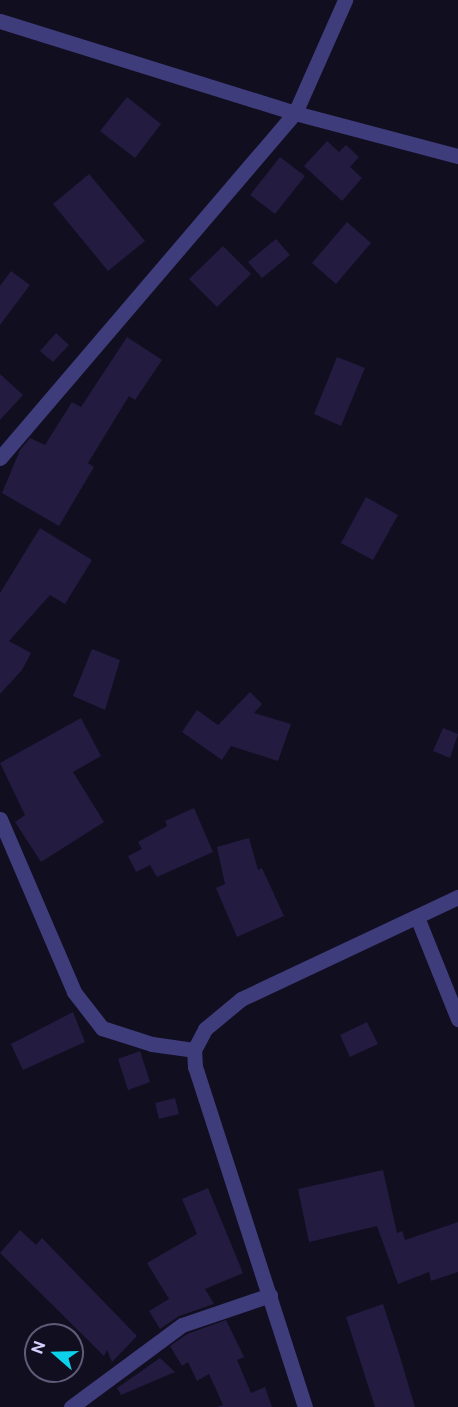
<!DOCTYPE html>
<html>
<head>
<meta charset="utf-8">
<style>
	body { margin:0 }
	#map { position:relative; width:458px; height:1407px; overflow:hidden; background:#110e20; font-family:"Public Sans",sans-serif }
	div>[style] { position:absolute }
	.building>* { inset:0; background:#231b40 }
	.minor>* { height:15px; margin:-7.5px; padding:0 7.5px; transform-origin:7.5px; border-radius:7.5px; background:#3f3c7c }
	span { translate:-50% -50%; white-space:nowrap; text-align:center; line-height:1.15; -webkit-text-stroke:6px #110e20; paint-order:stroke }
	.north { position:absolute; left:24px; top:1323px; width:60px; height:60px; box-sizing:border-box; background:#110e20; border:2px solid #5f5b78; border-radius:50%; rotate:290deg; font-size:16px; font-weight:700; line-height:24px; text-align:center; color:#d5cffc }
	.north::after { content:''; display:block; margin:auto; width:21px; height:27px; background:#0dd0eb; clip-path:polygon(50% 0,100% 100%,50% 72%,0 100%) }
</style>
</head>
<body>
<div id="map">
	<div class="building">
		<i style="clip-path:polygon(127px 97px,161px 124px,135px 158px,100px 131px)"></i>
		<i style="clip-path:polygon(327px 141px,339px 152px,346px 145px,359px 157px,350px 167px,362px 178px,342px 201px,304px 166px)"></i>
		<i style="clip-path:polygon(280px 157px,305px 176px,275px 214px,250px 195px)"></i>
		<i style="clip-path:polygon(89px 174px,145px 241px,108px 271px,53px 204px)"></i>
		<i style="clip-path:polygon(347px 222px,371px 243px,336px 284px,312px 263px)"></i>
		<i style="clip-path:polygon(276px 239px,290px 255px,262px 278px,248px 262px)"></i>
		<i style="clip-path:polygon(223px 246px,251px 274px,217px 307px,189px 279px)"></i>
		<i style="clip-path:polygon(11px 271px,30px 285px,0 325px,0 286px)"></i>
		<i style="clip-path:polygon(56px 333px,69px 345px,53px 362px,40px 351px)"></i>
		<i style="clip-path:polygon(127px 337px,162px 360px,135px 400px,129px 396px,88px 463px,94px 467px,59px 526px,2px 493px,20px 450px,30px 438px,45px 445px,72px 402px,81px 407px)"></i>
		<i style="clip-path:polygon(337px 357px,365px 368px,341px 426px,314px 414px)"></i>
		<i style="clip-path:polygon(0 374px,23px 395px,0 420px)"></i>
		<i style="clip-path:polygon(366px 497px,398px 515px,373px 560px,341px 543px)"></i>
		<i style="clip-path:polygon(40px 528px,92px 560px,65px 604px,50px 595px,9px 641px,31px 653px,22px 670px,0 694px,0 593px)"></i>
		<i style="clip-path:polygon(92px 649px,120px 660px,105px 710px,73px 696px)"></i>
		<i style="clip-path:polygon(250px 692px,262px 704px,254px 713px,291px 724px,278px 761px,231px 746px,222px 760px,182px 732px,197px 710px,218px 725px)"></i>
		<i style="clip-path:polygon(81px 718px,101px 756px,73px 772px,104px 822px,41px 862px,15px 822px,25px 815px,0 763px)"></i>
		<i style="clip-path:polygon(443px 728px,458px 734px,450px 758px,433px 751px)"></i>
		<i style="clip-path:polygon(194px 808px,213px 852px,157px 877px,150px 865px,136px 872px,128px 856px,142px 849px,138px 842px,167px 826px,165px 821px)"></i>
		<i style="clip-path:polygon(249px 838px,258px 870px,262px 868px,284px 916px,237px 937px,216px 888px,225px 884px,217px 847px)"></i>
		<i style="clip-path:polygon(73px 1012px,85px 1042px,23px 1070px,11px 1044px)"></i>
		<i style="clip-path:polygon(367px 1022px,378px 1044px,350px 1057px,340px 1035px)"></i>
		<i style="clip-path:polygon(140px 1051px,150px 1082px,128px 1090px,118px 1059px)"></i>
		<i style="clip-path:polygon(175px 1098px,179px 1114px,159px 1119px,155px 1103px)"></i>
		<i style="clip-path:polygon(383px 1170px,397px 1233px,402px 1231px,405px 1240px,458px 1222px,458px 1272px,431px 1281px,429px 1272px,398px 1284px,377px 1226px,309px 1242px,298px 1189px)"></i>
		<i style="clip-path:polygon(208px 1188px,243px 1273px,205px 1289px,214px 1304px,179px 1316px,160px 1329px,149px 1311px,169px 1299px,147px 1263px,197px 1234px,182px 1199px)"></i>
		<i style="clip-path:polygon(20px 1230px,36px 1245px,42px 1238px,137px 1336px,112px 1362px,107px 1350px,104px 1356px,0 1253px)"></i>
		<i style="clip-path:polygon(383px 1304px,398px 1350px,415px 1407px,375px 1407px,346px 1317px)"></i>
		<i style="clip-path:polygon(226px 1320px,244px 1357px,237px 1360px,251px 1393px,265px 1387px,272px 1407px,217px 1407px,223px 1405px,209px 1374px,197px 1381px,188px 1362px,182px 1366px,170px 1346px,187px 1334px)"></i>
		<i style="clip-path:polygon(160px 1358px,175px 1372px,121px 1395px,117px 1388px)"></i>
	</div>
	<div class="minor">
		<i style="left:0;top:21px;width:309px;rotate:17.3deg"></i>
		<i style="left:295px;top:113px;width:169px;rotate:14.8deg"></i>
		<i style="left:0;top:458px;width:454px;rotate:-49.5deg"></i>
		<i style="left:295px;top:113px;width:124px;rotate:-66.1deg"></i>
		<i style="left:0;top:819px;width:188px;rotate:66.8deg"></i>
		<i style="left:74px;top:992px;width:46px;rotate:52.1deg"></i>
		<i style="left:102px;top:1028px;width:52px;rotate:17.7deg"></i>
		<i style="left:152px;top:1044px;width:42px;rotate:8.1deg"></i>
		<i style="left:417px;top:917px;width:110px;rotate:68.1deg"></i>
		<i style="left:71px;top:1407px;width:138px;rotate:-36.5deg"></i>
		<i style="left:182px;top:1325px;width:93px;rotate:-18.8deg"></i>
		<i style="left:305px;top:1407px;width:357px;rotate:-107.9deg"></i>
		<i style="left:195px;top:1067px;width:17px;rotate:-93deg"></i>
		<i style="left:194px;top:1050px;width:24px;rotate:-62deg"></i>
		<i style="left:205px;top:1029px;width:47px;rotate:-39.8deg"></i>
		<i style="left:241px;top:999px;width:240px;rotate:-25.2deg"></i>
	</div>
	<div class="north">N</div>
</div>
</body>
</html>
